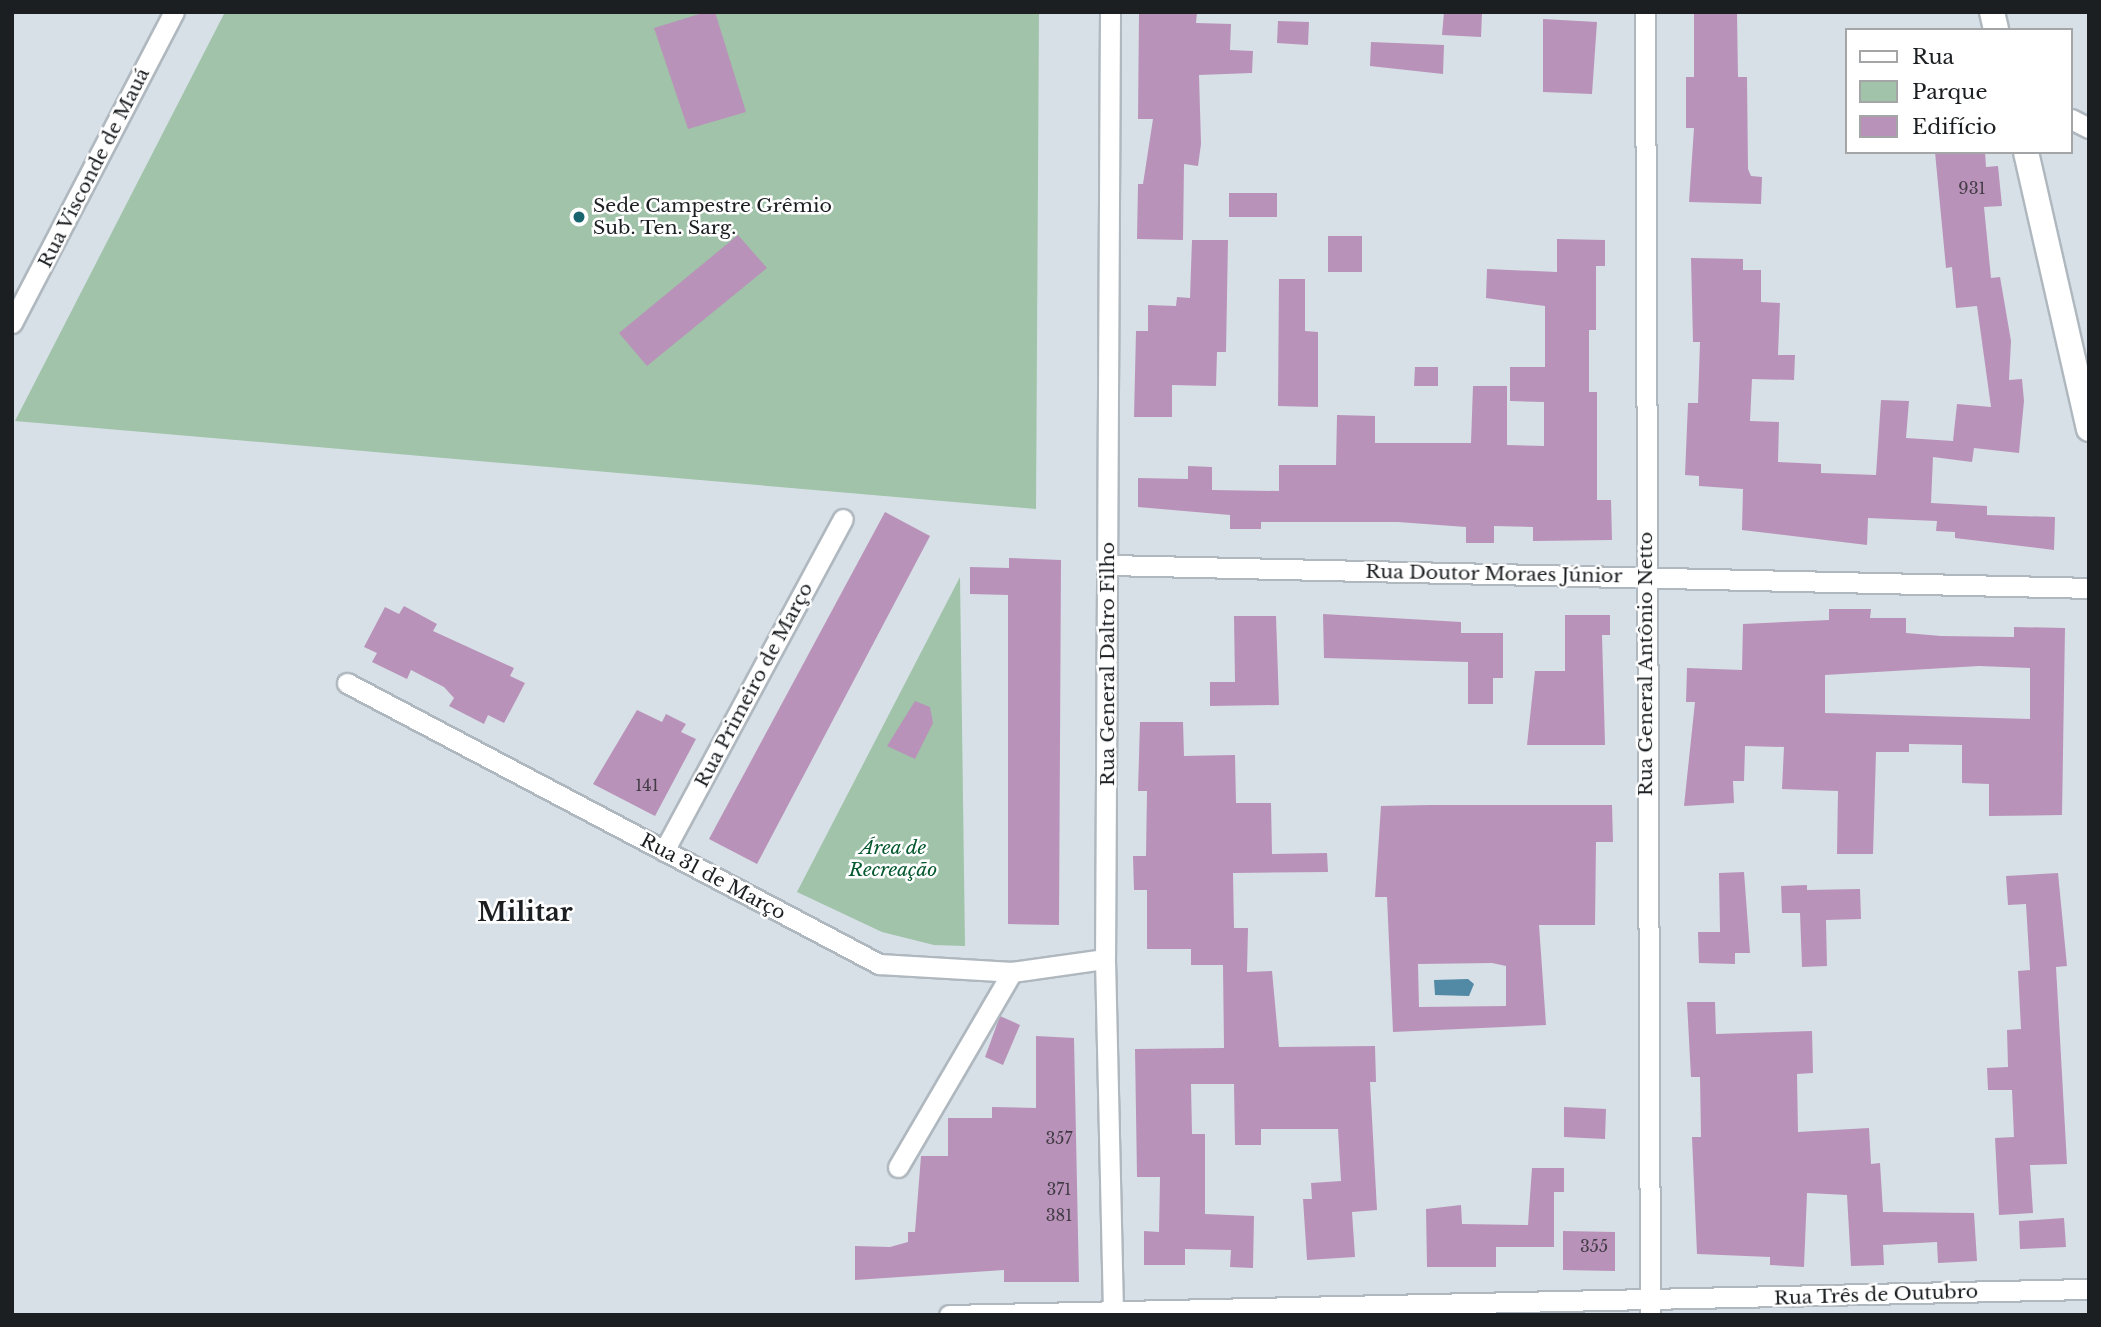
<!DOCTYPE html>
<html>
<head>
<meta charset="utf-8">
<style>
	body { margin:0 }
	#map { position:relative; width:2101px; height:1327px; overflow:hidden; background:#d7e0e7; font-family:"Libre Baskerville",serif }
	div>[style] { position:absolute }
	.green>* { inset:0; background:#a0c3a9 }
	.water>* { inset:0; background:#5289a5 }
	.building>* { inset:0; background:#b992b9 }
	.roads { filter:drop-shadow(2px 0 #b0b8bf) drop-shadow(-2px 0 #b0b8bf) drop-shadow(0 2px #b0b8bf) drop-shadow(0 -2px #b0b8bf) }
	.minor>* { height:19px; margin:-9.5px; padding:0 9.5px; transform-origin:9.5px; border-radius:9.5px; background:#fff }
	.tertiary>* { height:24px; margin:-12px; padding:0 12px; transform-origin:12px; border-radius:12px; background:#fff }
	.dots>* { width:19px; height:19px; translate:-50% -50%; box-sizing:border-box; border:4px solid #fff; border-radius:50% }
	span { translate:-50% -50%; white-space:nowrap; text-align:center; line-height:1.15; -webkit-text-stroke:5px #fff; paint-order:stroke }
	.number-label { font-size:16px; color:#433c47 }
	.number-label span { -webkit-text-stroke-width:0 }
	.street-label { font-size:19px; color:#1c1f21 }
	.poi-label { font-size:19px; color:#1c1f21 }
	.left { translate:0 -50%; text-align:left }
	.park-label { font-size:19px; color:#04582d; font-style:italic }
	.district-label { font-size:26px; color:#1c1f21; font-weight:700 }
	.frame { position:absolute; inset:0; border:14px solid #1c1f21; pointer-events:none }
	.legend { position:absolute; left:1845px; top:28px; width:228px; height:126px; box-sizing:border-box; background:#fff; border:2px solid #a4a5a6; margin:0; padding:9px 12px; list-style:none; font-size:21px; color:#1c1f21 }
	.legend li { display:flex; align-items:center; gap:14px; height:35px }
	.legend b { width:35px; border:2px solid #a4a5a6 }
</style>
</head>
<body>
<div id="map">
	<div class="green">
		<i style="clip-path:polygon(225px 12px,1039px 12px,1036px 509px,15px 421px)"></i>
		<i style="clip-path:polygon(960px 577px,965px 946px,934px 945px,882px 932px,797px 892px)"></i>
	</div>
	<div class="water">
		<i style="clip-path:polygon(1468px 979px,1474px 984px,1469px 996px,1435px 995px,1434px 980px)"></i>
	</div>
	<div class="building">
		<i style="clip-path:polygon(706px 12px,715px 12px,746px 112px,688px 129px,654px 28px)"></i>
		<i style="clip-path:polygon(1139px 12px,1197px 12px,1196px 23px,1231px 24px,1230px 50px,1253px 51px,1252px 73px,1199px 75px,1201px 144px,1198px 166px,1184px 164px,1183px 240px,1137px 239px,1138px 184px,1143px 184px,1153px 119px,1138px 119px)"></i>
		<i style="clip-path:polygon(1444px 12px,1482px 13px,1481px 37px,1442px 35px)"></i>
		<i style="clip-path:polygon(1694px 12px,1737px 12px,1738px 77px,1747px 77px,1748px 169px,1751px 176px,1762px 177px,1761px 204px,1689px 202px,1694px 128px,1686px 128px,1686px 77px,1694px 77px)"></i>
		<i style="clip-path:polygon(1543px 19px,1597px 22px,1592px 94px,1543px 92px)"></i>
		<i style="clip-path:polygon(1278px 21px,1309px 22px,1308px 45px,1277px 43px)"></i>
		<i style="clip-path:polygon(1371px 42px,1444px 45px,1443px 74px,1370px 66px)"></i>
		<i style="clip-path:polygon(1935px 152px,1985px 152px,1986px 167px,1998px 166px,2002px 206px,1984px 207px,1991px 278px,2000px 277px,2011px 341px,2009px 380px,2022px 379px,2024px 401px,2019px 453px,1974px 448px,1972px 462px,1933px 457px,1931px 503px,1987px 506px,1987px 515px,2055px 517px,2054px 550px,1955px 538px,1955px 532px,1936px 531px,1937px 521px,1868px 518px,1867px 545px,1742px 530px,1743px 489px,1699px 486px,1699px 476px,1685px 475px,1688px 403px,1698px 403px,1700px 342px,1693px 342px,1691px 258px,1743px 259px,1743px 270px,1761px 270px,1761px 302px,1780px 303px,1778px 355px,1795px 355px,1794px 380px,1752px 379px,1750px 421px,1779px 422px,1778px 462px,1821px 464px,1821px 473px,1876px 475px,1881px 400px,1909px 401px,1906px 438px,1953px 441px,1957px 404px,1991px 407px,1977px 306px,1956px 308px,1952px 267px,1946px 268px)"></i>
		<i style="clip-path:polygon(1229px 193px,1277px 193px,1277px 217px,1229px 217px)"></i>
		<i style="clip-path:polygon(738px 235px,767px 268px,647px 366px,619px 333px)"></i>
		<i style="clip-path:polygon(1328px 236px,1362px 236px,1362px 272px,1328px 272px)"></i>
		<i style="clip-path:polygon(1557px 239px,1605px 240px,1605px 266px,1596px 266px,1596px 330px,1589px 330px,1589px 392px,1597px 392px,1597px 500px,1611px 500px,1612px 540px,1533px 541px,1533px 527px,1494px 526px,1494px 543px,1466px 543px,1466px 527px,1398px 522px,1261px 522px,1261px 529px,1230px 529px,1230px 515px,1138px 507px,1138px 478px,1188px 479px,1188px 466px,1212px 467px,1212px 490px,1279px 491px,1279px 465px,1336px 465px,1337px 415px,1375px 416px,1375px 443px,1471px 443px,1473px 386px,1507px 386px,1507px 445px,1544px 446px,1544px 402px,1510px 401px,1510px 367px,1545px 367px,1545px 306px,1486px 298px,1487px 269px,1557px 272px)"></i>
		<i style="clip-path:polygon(1192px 240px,1228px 240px,1226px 352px,1217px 352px,1216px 386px,1172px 385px,1172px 417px,1134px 417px,1136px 331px,1148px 331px,1148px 305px,1176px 306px,1177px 297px,1190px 298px)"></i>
		<i style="clip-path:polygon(1279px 279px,1305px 279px,1305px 331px,1318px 332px,1318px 407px,1278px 406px)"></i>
		<i style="clip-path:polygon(1415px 367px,1438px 367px,1438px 386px,1414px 386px)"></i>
		<i style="clip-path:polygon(885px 512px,930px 536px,757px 864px,709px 839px)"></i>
		<i style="clip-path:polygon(1009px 558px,1061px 560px,1059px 925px,1008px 924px,1008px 595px,970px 594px,970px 567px,1009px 568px)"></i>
		<i style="clip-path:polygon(404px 606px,437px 624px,433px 631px,514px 668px,510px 676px,525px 683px,504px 723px,488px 715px,484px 724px,449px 706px,454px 698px,444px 687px,411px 670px,407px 679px,372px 662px,377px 653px,364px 647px,385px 607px,399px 614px)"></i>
		<i style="clip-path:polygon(evenodd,1829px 609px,1871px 609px,1870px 618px,1906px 618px,1906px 633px,1941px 636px,2014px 637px,2014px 627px,2065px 628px,2062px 815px,1989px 816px,1989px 784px,1962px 783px,1962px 745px,1909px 744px,1909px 752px,1876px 752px,1873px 854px,1837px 854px,1838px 791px,1782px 789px,1784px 747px,1745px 746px,1744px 781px,1733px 781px,1734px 803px,1684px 806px,1695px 702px,1686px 702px,1687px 668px,1742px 670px,1743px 624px,1829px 620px,1829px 609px,1979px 666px,2030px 668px,2030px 719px,1825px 713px,1825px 675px,1979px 666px)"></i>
		<i style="clip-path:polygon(1323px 614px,1461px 622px,1461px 633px,1503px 633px,1503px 678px,1493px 678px,1493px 704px,1468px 704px,1468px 662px,1324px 658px)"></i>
		<i style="clip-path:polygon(1565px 615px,1610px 615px,1610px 635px,1602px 635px,1605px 745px,1527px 745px,1535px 671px,1565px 671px)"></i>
		<i style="clip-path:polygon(1234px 616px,1276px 616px,1279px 705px,1210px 706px,1210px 682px,1235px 682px)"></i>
		<i style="clip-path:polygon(915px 701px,930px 707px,933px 723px,915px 759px,887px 746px)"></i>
		<i style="clip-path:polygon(637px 710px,662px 722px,666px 714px,686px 724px,681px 732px,696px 739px,655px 816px,593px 784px)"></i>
		<i style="clip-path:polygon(1140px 722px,1183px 722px,1184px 756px,1235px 755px,1236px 803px,1271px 803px,1272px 854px,1327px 853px,1328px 872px,1233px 873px,1234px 928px,1248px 928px,1247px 972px,1272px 971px,1279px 1047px,1375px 1046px,1376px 1082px,1370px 1082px,1377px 1210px,1352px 1212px,1355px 1257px,1307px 1260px,1303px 1199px,1312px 1199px,1311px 1183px,1341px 1181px,1338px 1129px,1261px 1129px,1261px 1145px,1235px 1145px,1234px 1084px,1191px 1084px,1192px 1134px,1205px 1134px,1205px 1214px,1254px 1216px,1253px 1268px,1230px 1267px,1231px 1250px,1185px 1249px,1185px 1265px,1144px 1265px,1144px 1231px,1159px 1232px,1160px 1177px,1137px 1177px,1135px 1049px,1224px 1048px,1223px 965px,1191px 965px,1191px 949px,1147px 949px,1147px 890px,1134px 890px,1133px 856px,1146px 856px,1147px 791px,1138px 791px)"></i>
		<i style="clip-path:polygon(evenodd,1430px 805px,1612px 805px,1613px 842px,1596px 842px,1595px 925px,1539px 925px,1546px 1025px,1393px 1032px,1387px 897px,1375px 897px,1381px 806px,1430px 805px,1492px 963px,1506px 966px,1506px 1006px,1419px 1007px,1418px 964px,1492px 963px)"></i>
		<i style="clip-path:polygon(1744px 872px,1750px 953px,1735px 953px,1735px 964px,1699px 963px,1698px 932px,1720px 932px,1719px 873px)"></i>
		<i style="clip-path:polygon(2058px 873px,2067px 966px,2056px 967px,2067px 1164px,2030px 1165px,2033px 1213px,1999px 1215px,1995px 1138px,2014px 1137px,2012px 1090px,1988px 1090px,1987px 1068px,2008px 1067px,2007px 1030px,2021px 1029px,2018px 971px,2030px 970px,2026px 904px,2008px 905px,2006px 876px)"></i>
		<i style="clip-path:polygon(1807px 885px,1807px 890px,1860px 889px,1861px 919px,1826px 920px,1827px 966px,1802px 967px,1800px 913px,1782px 913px,1781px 886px)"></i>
		<i style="clip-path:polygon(1687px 1002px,1715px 1002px,1716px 1034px,1812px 1031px,1813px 1073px,1797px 1074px,1798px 1132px,1869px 1128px,1871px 1164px,1880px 1163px,1883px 1212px,1974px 1213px,1977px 1261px,1938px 1263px,1937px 1242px,1883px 1245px,1884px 1265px,1851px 1266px,1847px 1195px,1807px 1193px,1804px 1267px,1770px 1265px,1770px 1257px,1697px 1254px,1692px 1137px,1701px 1137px,1700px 1077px,1691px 1077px)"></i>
		<i style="clip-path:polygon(1000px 1016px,1020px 1025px,1003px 1065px,985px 1057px)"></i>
		<i style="clip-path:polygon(1036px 1036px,1074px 1038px,1079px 1282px,1004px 1282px,1004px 1270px,855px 1280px,855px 1246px,890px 1247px,908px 1242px,908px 1232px,915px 1232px,921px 1156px,948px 1156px,948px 1118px,992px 1118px,992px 1107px,1036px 1108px)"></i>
		<i style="clip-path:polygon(1564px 1107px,1606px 1109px,1605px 1139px,1564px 1137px)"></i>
		<i style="clip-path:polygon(1532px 1168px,1564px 1168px,1564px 1192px,1554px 1192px,1554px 1247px,1496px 1247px,1496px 1267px,1427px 1267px,1426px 1209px,1461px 1205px,1462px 1224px,1528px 1225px)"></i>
		<i style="clip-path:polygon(2064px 1218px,2066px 1247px,2020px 1249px,2019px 1221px)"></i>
		<i style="clip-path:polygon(1563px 1231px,1615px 1232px,1615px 1271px,1563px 1270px)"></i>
	</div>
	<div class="roads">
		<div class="minor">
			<i style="left:1110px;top:12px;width:947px;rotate:90.3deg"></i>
			<i style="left:1105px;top:959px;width:356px;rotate:88.7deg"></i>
			<i style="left:1645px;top:12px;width:1303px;rotate:89.78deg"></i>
			<i style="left:2071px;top:119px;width:20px;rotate:27deg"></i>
			<i style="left:12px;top:323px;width:351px;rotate:-62.5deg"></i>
			<i style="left:1109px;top:565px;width:980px;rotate:1.34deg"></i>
			<i style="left:347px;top:683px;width:602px;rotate:27.84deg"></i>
			<i style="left:879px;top:964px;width:133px;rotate:3.4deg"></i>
			<i style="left:1012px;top:972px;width:94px;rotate:-8deg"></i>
			<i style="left:664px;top:851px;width:377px;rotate:-61.7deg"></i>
			<i style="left:898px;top:1167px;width:226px;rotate:-59.7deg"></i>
			<i style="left:949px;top:1315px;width:1140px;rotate:-1.31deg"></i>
		</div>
		<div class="tertiary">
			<i style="left:1992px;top:12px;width:18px;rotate:77deg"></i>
			<i style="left:2026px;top:152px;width:284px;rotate:77.2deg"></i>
		</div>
	</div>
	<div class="dots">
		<i style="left:579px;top:217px;background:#19656f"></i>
	</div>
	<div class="number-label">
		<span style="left:1972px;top:188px">931</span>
		<span style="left:647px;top:785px">141</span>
		<span style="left:1059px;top:1138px">357</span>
		<span style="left:1059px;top:1189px">371</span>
		<span style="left:1059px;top:1215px">381</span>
		<span style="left:1594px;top:1246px">355</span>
	</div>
	<div class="street-label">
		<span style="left:94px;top:168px;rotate:-63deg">Rua Visconde de Mauá</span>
		<span style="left:1494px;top:574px;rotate:1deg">Rua Doutor Moraes Júnior</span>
		<span style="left:1108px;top:664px;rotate:-90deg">Rua General Daltro Filho</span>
		<span style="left:1646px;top:664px;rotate:-90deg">Rua General Antônio Netto</span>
		<span style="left:754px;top:685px;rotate:-62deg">Rua Primeiro de Março</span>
		<span style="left:713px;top:877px;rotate:28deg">Rua 31 de Março</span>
		<span style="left:1876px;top:1295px;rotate:-2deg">Rua Três de Outubro</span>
	</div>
	<div class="poi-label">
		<span class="left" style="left:593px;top:217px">Sede Campestre Grêmio<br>Sub. Ten. Sarg.</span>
	</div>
	<div class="park-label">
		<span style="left:893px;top:859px">Área de<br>Recreação</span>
	</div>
	<div class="district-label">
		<span style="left:525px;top:913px">Militar</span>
	</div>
	<div class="frame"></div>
	<ul class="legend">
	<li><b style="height:9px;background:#fff"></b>Rua</li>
	<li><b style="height:19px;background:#a0c3a9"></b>Parque</li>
	<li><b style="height:19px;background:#b992b9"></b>Edifício</li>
	</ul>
</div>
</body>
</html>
